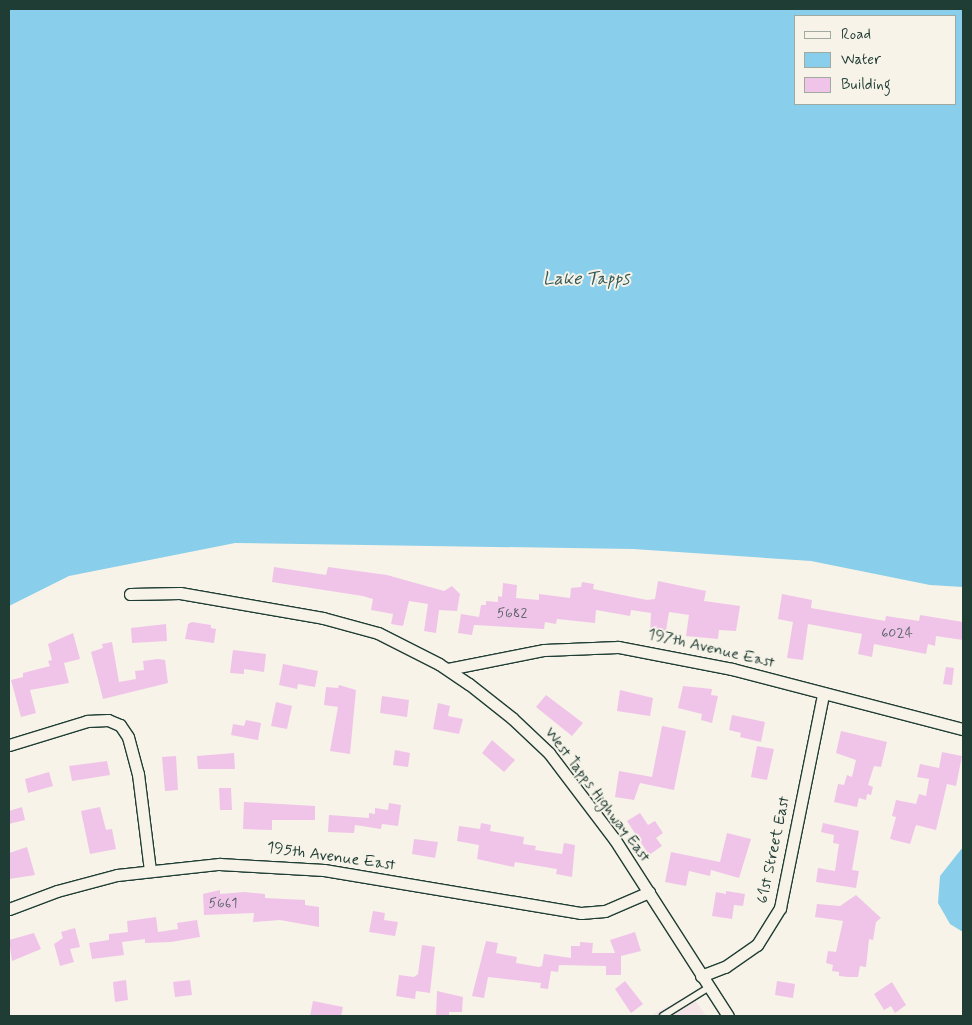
<!DOCTYPE html>
<html>
<head>
<meta charset="utf-8">
<style>
	body { margin:0 }
	#map { position:relative; width:972px; height:1025px; overflow:hidden; background:#f7f3e8; font-family:Mynerve,sans-serif }
	div>[style] { position:absolute }
	.built>* { inset:0; background:#f5e5e8 }
	.water>* { inset:0; background:#89ceea }
	.building>* { inset:0; background:#f0c4e9 }
	.roads { filter:drop-shadow(1px 0 #1f3d34) drop-shadow(-1px 0 #1f3d34) drop-shadow(0 1px #1f3d34) drop-shadow(0 -1px #1f3d34) }
	.lane>* { height:5.5px; margin:-2.75px; padding:0 2.75px; transform-origin:2.75px; border-radius:2.75px; background:#f7f3e8 }
	.street>* { height:11px; margin:-5.5px; padding:0 5.5px; transform-origin:5.5px; border-radius:5.5px; background:#f7f3e8 }
	span { translate:-50% -50%; white-space:nowrap; text-align:center; line-height:1.15; -webkit-text-stroke:4px #f7f3e8; paint-order:stroke }
	.number-label { font-size:14px; color:#535f61 }
	.number-label span { -webkit-text-stroke-width:0 }
	.street-label { font-size:16px; color:#1f3d34 }
	.water-label { font-size:18px; color:#345a58; font-style:italic }
	.frame { position:absolute; inset:0; border:10px solid #1f3d34; pointer-events:none }
	.legend { position:absolute; left:794px; top:15px; width:162px; height:90px; box-sizing:border-box; background:#f7f3e8; border:1px solid #a1aaa0; margin:0; padding:6px 9px; list-style:none; font-size:15px; color:#1f3d34 }
	.legend li { display:flex; align-items:center; gap:10px; height:25px }
	.legend b { width:25px; border:1px solid #a1aaa0 }
</style>
</head>
<body>
<div id="map">
	<div class="built">
		<i style="clip-path:polygon(691px 994px,706px 1016px,650px 1016px)"></i>
	</div>
	<div class="water">
		<i style="clip-path:polygon(evenodd,9px 9px,963px 9px,963px 587px,930px 585px,811px 561px,633px 549px,235px 543px,69px 576px,9px 606px,9px 9px,796px 16px,956px 16px,956px 104px,796px 104px,796px 16px)"></i>
		<i style="clip-path:polygon(963px 847px,963px 932px,950px 924px,938px 903px,940px 876px)"></i>
	</div>
	<div class="building">
		<i style="clip-path:polygon(274px 567px,326px 575px,328px 567px,387px 575px,444px 591px,452px 586px,460px 594px,457px 611px,439px 610px,436px 633px,424px 631px,428px 604px,409px 601px,403px 626px,391px 624px,393px 614px,371px 610px,373px 599px,363px 596px,272px 582px)"></i>
		<i style="clip-path:polygon(658px 581px,706px 591px,704px 601px,740px 606px,736px 631px,719px 630px,718px 639px,686px 636px,689px 615px,669px 612px,665px 637px,650px 635px,651px 613px,631px 610px,630px 616px,596px 610px,595px 623px,557px 619px,556px 624px,545px 622px,544px 629px,474px 625px,472px 635px,458px 633px,461px 614px,479px 617px,481px 605px,486px 605px,486px 601px,498px 602px,498px 596px,502px 597px,503px 583px,517px 585px,516px 598px,539px 600px,539px 594px,570px 598px,571px 588px,581px 587px,582px 582px,594px 584px,593px 589px,647px 600px,655px 599px)"></i>
		<i style="clip-path:polygon(782px 594px,812px 600px,811px 608px,885px 621px,886px 616px,919px 621px,920px 615px,963px 622px,963px 640px,936px 636px,935px 646px,928px 644px,926px 654px,874px 644px,872px 657px,858px 654px,862px 634px,808px 624px,803px 660px,787px 658px,793px 622px,778px 619px)"></i>
		<i style="clip-path:polygon(192px 622px,211px 625px,211px 628px,216px 629px,214px 643px,185px 639px,188px 624px)"></i>
		<i style="clip-path:polygon(166px 624px,167px 641px,132px 643px,131px 628px)"></i>
		<i style="clip-path:polygon(73px 633px,80px 659px,64px 663px,69px 683px,30px 690px,36px 713px,21px 717px,11px 680px,23px 677px,23px 673px,50px 666px,48px 661px,52px 660px,48px 644px)"></i>
		<i style="clip-path:polygon(112px 642px,119px 682px,136px 679px,135px 671px,144px 670px,143px 661px,158px 659px,165px 660px,168px 683px,103px 699px,91px 652px,103px 648px,102px 644px)"></i>
		<i style="clip-path:polygon(233px 650px,266px 654px,264px 672px,244px 669px,244px 674px,230px 673px)"></i>
		<i style="clip-path:polygon(283px 664px,318px 671px,315px 687px,298px 684px,297px 689px,279px 685px)"></i>
		<i style="clip-path:polygon(946px 667px,954px 668px,952px 685px,943px 684px)"></i>
		<i style="clip-path:polygon(339px 685px,356px 690px,350px 754px,330px 751px,338px 707px,324px 705px,326px 687px,338px 688px)"></i>
		<i style="clip-path:polygon(683px 686px,712px 689px,711px 695px,718px 696px,712px 723px,701px 720px,702px 714px,678px 708px)"></i>
		<i style="clip-path:polygon(620px 690px,653px 698px,650px 716px,617px 711px)"></i>
		<i style="clip-path:polygon(546px 695px,583px 723px,572px 736px,536px 707px)"></i>
		<i style="clip-path:polygon(382px 696px,409px 700px,407px 717px,380px 713px)"></i>
		<i style="clip-path:polygon(276px 702px,292px 706px,287px 729px,271px 726px)"></i>
		<i style="clip-path:polygon(438px 703px,450px 706px,448px 716px,463px 719px,459px 734px,433px 729px)"></i>
		<i style="clip-path:polygon(732px 715px,765px 722px,761px 742px,740px 737px,741px 733px,729px 730px)"></i>
		<i style="clip-path:polygon(246px 720px,261px 723px,258px 740px,231px 735px,233px 724px,244px 726px)"></i>
		<i style="clip-path:polygon(662px 726px,686px 731px,674px 790px,640px 783px,634px 800px,615px 797px,619px 771px,652px 777px)"></i>
		<i style="clip-path:polygon(841px 731px,887px 742px,881px 767px,874px 766px,868px 785px,873px 787px,871px 795px,867px 794px,866px 800px,859px 798px,857px 807px,834px 802px,838px 784px,844px 785px,847px 775px,852px 777px,856px 760px,836px 753px)"></i>
		<i style="clip-path:polygon(492px 740px,515px 760px,504px 772px,482px 753px)"></i>
		<i style="clip-path:polygon(757px 746px,774px 749px,767px 780px,751px 777px)"></i>
		<i style="clip-path:polygon(395px 750px,410px 753px,408px 767px,393px 765px)"></i>
		<i style="clip-path:polygon(942px 752px,962px 756px,956px 786px,947px 784px,936px 830px,916px 825px,910px 844px,890px 839px,896px 817px,892px 816px,896px 800px,916px 804px,919px 794px,926px 796px,929px 779px,917px 777px,920px 764px,939px 768px)"></i>
		<i style="clip-path:polygon(234px 753px,235px 769px,198px 769px,197px 756px)"></i>
		<i style="clip-path:polygon(176px 756px,178px 790px,165px 791px,162px 757px)"></i>
		<i style="clip-path:polygon(107px 761px,110px 775px,72px 781px,69px 766px)"></i>
		<i style="clip-path:polygon(49px 772px,53px 786px,28px 793px,25px 779px)"></i>
		<i style="clip-path:polygon(219px 788px,231px 788px,232px 810px,220px 810px)"></i>
		<i style="clip-path:polygon(244px 802px,315px 806px,315px 820px,272px 820px,272px 830px,243px 829px)"></i>
		<i style="clip-path:polygon(389px 803px,401px 805px,398px 826px,382px 824px,381px 829px,355px 825px,354px 833px,328px 832px,329px 815px,369px 818px,369px 813px,375px 814px,375px 808px,388px 810px)"></i>
		<i style="clip-path:polygon(22px 807px,25px 820px,9px 824px,9px 811px)"></i>
		<i style="clip-path:polygon(100px 807px,106px 830px,112px 829px,116px 849px,90px 854px,81px 811px)"></i>
		<i style="clip-path:polygon(640px 813px,648px 825px,655px 821px,663px 833px,656px 838px,662px 846px,649px 855px,627px 821px)"></i>
		<i style="clip-path:polygon(481px 823px,491px 825px,490px 831px,524px 837px,523px 844px,536px 846px,535px 850px,562px 854px,564px 843px,575px 845px,572px 877px,556px 874px,557px 869px,515px 862px,514px 867px,477px 859px,479px 845px,457px 841px,459px 826px,480px 829px)"></i>
		<i style="clip-path:polygon(823px 823px,859px 831px,852px 870px,859px 871px,856px 888px,816px 882px,818px 868px,835px 871px,839px 844px,833px 843px,834px 835px,821px 832px)"></i>
		<i style="clip-path:polygon(727px 833px,751px 839px,739px 878px,711px 870px,710px 876px,689px 871px,686px 886px,665px 882px,671px 852px,720px 862px)"></i>
		<i style="clip-path:polygon(414px 839px,438px 842px,435px 858px,412px 854px)"></i>
		<i style="clip-path:polygon(27px 847px,35px 875px,9px 879px,9px 853px)"></i>
		<i style="clip-path:polygon(220px 890px,220px 894px,244px 892px,265px 894px,265px 898px,305px 900px,305px 905px,319px 907px,319px 927px,280px 920px,253px 922px,254px 913px,204px 915px,203px 894px)"></i>
		<i style="clip-path:polygon(726px 891px,745px 894px,743px 906px,734px 905px,732px 919px,712px 916px,716px 892px,726px 894px)"></i>
		<i style="clip-path:polygon(856px 895px,881px 918px,876px 922px,873px 940px,869px 939px,866px 967px,860px 966px,858px 977px,848px 977px,839px 976px,839px 972px,832px 971px,833px 965px,826px 963px,828px 951px,836px 952px,843px 921px,815px 917px,817px 904px,840px 906px)"></i>
		<i style="clip-path:polygon(373px 911px,385px 913px,384px 920px,398px 922px,395px 936px,369px 932px)"></i>
		<i style="clip-path:polygon(156px 917px,158px 932px,178px 929px,177px 923px,197px 920px,200px 937px,171px 942px,145px 943px,145px 939px,122px 942px,124px 955px,92px 959px,89px 943px,109px 940px,109px 934px,128px 932px,127px 921px)"></i>
		<i style="clip-path:polygon(75px 928px,80px 947px,70px 949px,74px 962px,60px 966px,54px 944px,63px 938px,61px 932px)"></i>
		<i style="clip-path:polygon(635px 932px,641px 951px,621px 956px,621px 975px,606px 975px,606px 966px,559px 965px,558px 972px,551px 971px,548px 989px,540px 988px,541px 983px,488px 977px,484px 998px,472px 996px,486px 941px,498px 943px,496px 953px,517px 957px,516px 963px,539px 967px,542px 966px,544px 954px,571px 958px,571px 946px,580px 946px,580px 942px,593px 943px,592px 953px,615px 953px,610px 940px)"></i>
		<i style="clip-path:polygon(34px 933px,41px 949px,12px 961px,9px 940px)"></i>
		<i style="clip-path:polygon(422px 945px,435px 947px,430px 993px,416px 991px,415px 999px,396px 996px,399px 975px,414px 977px,418px 974px)"></i>
		<i style="clip-path:polygon(126px 980px,128px 1000px,115px 1002px,113px 982px)"></i>
		<i style="clip-path:polygon(190px 980px,192px 995px,175px 997px,173px 982px)"></i>
		<i style="clip-path:polygon(625px 981px,643px 1004px,631px 1013px,615px 989px)"></i>
		<i style="clip-path:polygon(777px 981px,795px 984px,793px 998px,775px 995px)"></i>
		<i style="clip-path:polygon(892px 982px,906px 1005px,895px 1013px,891px 1006px,884px 1010px,874px 994px)"></i>
		<i style="clip-path:polygon(437px 991px,463px 997px,462px 1012px,449px 1012px,449px 1016px,436px 1016px)"></i>
		<i style="clip-path:polygon(313px 1001px,343px 1007px,341px 1016px,310px 1016px)"></i>
	</div>
	<div class="roads">
		<div class="lane">
			<i style="left:663px;top:1016px;width:53px;rotate:-31.9deg"></i>
		</div>
		<div class="street">
			<i style="left:130px;top:594px;width:50px;rotate:-1.1deg"></i>
			<i style="left:180px;top:593px;width:145px;rotate:9.9deg"></i>
			<i style="left:323px;top:618px;width:57px;rotate:15.3deg"></i>
			<i style="left:378px;top:633px;width:68px;rotate:26.9deg"></i>
			<i style="left:439px;top:664px;width:36px;rotate:34deg"></i>
			<i style="left:469px;top:684px;width:55px;rotate:38.3deg"></i>
			<i style="left:512px;top:718px;width:51px;rotate:43.4deg"></i>
			<i style="left:549px;top:753px;width:109px;rotate:52.8deg"></i>
			<i style="left:615px;top:840px;width:209px;rotate:57.3deg"></i>
			<i style="left:448px;top:669px;width:98px;rotate:-11.2deg"></i>
			<i style="left:544px;top:650px;width:74px;rotate:-2.3deg"></i>
			<i style="left:618px;top:647px;width:116px;rotate:10.9deg"></i>
			<i style="left:732px;top:669px;width:239px;rotate:14.6deg"></i>
			<i style="left:9px;top:745px;width:82px;rotate:-17.1deg"></i>
			<i style="left:87px;top:721px;width:21px;rotate:-3deg"></i>
			<i style="left:108px;top:720px;width:13px;rotate:23deg"></i>
			<i style="left:120px;top:725px;width:14px;rotate:56deg"></i>
			<i style="left:128px;top:737px;width:38px;rotate:75deg"></i>
			<i style="left:138px;top:774px;width:97px;rotate:82.9deg"></i>
			<i style="left:9px;top:909px;width:51px;rotate:-20.6deg"></i>
			<i style="left:57px;top:891px;width:62px;rotate:-14.9deg"></i>
			<i style="left:117px;top:875px;width:103px;rotate:-6.2deg"></i>
			<i style="left:219px;top:864px;width:105px;rotate:3.3deg"></i>
			<i style="left:324px;top:870px;width:261px;rotate:9.5deg"></i>
			<i style="left:581px;top:913px;width:24px;rotate:-5deg"></i>
			<i style="left:605px;top:911px;width:48px;rotate:-23.4deg"></i>
			<i style="left:701px;top:976px;width:26px;rotate:-21deg"></i>
			<i style="left:725px;top:967px;width:39px;rotate:-35deg"></i>
			<i style="left:757px;top:945px;width:44px;rotate:-58.1deg"></i>
			<i style="left:780px;top:908px;width:218px;rotate:-78.6deg"></i>
		</div>
	</div>
	<div class="number-label">
		<span style="left:512px;top:613px">5682</span>
		<span style="left:897px;top:633px">6024</span>
		<span style="left:223px;top:903px">5661</span>
	</div>
	<div class="street-label">
		<span style="left:711px;top:649px;rotate:13deg">197th Avenue East</span>
		<span style="left:597px;top:795px;rotate:53deg">West Tapps Highway East</span>
		<span style="left:774px;top:850px;rotate:-78deg">61st Street East</span>
		<span style="left:331px;top:857px;rotate:8deg">195th Avenue East</span>
	</div>
	<div class="water-label">
		<span style="left:586px;top:279px">Lake Tapps</span>
	</div>
	<div class="frame"></div>
	<ul class="legend">
	<li><b style="height:6px;background:#f7f3e8"></b>Road</li>
	<li><b style="height:14px;background:#89ceea"></b>Water</li>
	<li><b style="height:14px;background:#f0c4e9"></b>Building</li>
	</ul>
</div>
</body>
</html>
